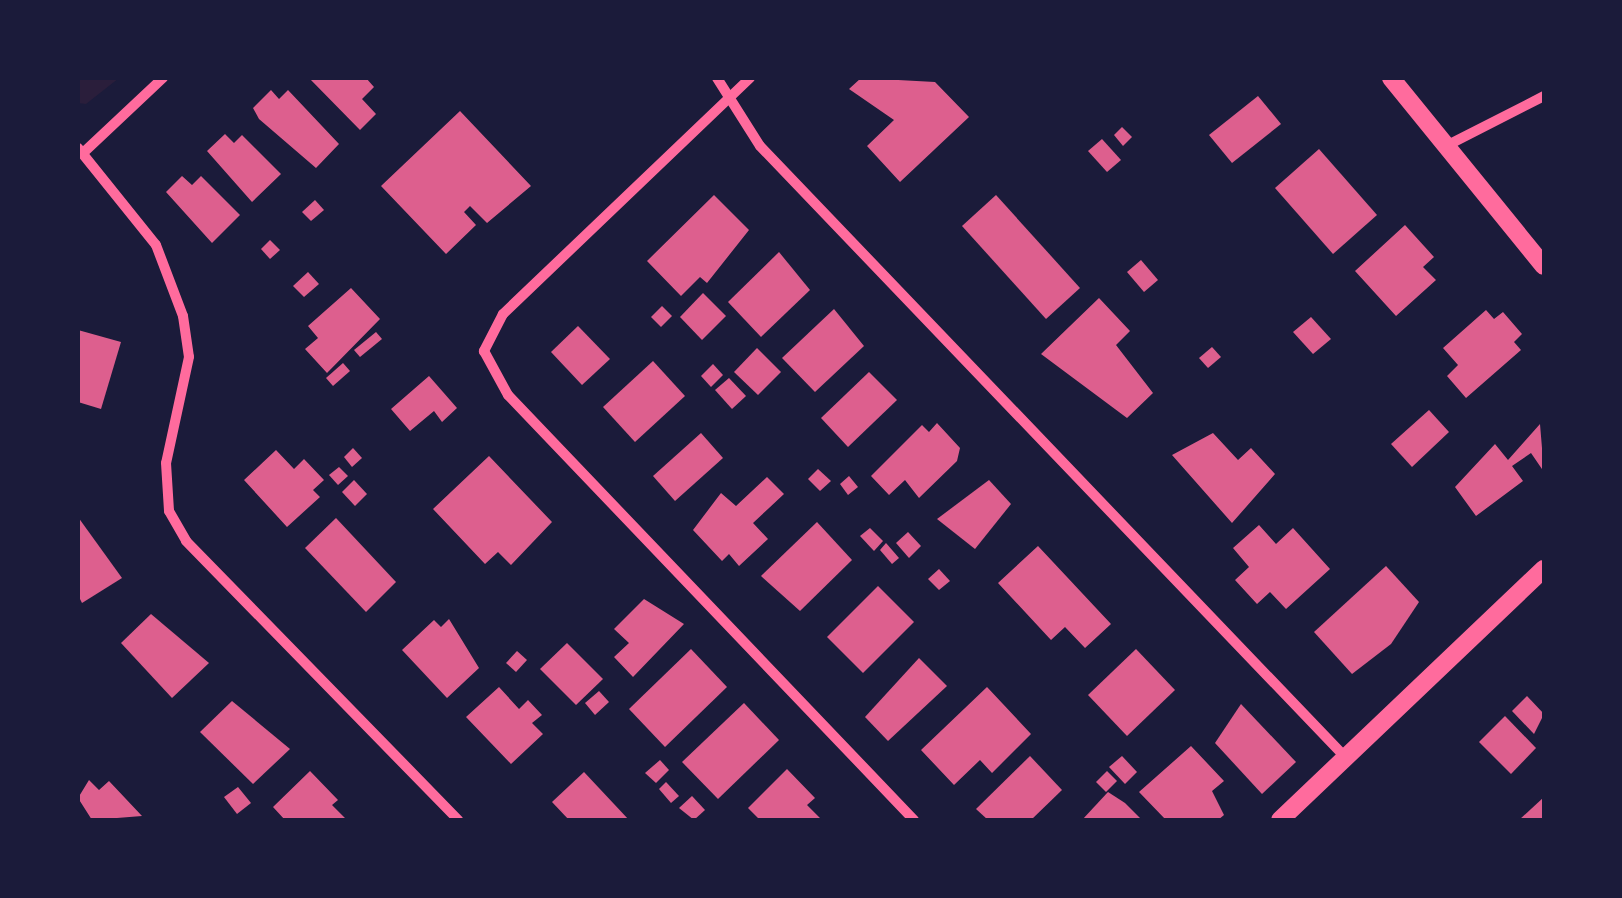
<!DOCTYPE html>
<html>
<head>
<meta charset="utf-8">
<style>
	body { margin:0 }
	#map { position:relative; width:1622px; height:898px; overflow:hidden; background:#1b1b3a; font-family:Karla,sans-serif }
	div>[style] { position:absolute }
	.green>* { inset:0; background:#2a1e3b }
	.building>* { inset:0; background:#dd5f8e }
	.minor>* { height:10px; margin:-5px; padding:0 5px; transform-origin:5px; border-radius:5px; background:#ff6b9d }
	.tertiary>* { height:18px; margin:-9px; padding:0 9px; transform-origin:9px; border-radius:9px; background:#ff6b9d }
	span { translate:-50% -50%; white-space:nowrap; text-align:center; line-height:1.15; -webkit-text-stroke:8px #1b1b3a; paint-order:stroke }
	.frame { position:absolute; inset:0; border:80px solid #1b1b3a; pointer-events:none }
</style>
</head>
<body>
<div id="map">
	<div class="green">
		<i style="clip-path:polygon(78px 78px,119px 78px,86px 104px,78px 103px)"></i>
	</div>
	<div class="building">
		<i style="clip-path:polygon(309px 78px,366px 78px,374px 87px,362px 99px,376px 114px,360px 130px)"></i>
		<i style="clip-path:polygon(861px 78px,935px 82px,969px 117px,900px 182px,867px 146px,894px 120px,849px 89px)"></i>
		<i style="clip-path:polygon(271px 90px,279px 99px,288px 90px,339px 144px,316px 168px,259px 119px,253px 108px)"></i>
		<i style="clip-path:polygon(1258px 96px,1281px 124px,1232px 163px,1209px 135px)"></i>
		<i style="clip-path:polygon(460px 111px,531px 186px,487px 223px,470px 206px,464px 212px,476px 225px,446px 254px,381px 186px)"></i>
		<i style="clip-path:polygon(1122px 127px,1132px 137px,1123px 146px,1114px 135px)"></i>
		<i style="clip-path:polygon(225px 134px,234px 143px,242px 135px,281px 174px,252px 202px,207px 151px)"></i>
		<i style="clip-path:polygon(1102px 139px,1121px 160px,1107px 172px,1088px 151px)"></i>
		<i style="clip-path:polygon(1319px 149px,1377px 215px,1333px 254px,1275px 188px)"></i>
		<i style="clip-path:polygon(182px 176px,192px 185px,201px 176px,240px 215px,212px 243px,166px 192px)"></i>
		<i style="clip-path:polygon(714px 195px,749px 230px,707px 283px,700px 277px,681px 296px,647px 261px)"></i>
		<i style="clip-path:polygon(996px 195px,1080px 288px,1046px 319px,962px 226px)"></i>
		<i style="clip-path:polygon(315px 200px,324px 210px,311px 221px,302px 212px)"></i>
		<i style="clip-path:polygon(1405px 225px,1434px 257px,1423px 267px,1436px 280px,1396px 316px,1355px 271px)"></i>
		<i style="clip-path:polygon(270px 240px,280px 250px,270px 259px,261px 249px)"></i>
		<i style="clip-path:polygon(779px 252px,810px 290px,761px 337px,728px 302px)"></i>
		<i style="clip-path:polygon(1141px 260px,1158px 280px,1144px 292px,1127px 272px)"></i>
		<i style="clip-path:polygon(308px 272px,319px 284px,304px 297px,293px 286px)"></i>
		<i style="clip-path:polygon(351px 288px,380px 319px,327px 373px,305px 349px,318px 338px,308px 326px)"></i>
		<i style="clip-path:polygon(703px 293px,726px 316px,702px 340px,680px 317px)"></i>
		<i style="clip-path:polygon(1099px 298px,1130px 331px,1116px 345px,1153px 393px,1127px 418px,1041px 354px)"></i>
		<i style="clip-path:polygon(662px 306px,672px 316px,661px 327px,651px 317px)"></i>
		<i style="clip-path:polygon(834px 309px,864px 346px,815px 392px,782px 358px)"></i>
		<i style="clip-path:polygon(1486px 310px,1494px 319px,1503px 312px,1522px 334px,1514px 342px,1521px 350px,1466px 398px,1447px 376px,1458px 365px,1443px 348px)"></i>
		<i style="clip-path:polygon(1311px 317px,1331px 339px,1313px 354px,1293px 332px)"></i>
		<i style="clip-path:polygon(578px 326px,610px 359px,582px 385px,551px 352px)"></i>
		<i style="clip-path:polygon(78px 330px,121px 342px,101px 409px,78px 402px)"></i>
		<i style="clip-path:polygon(376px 332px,382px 339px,360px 357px,354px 350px)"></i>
		<i style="clip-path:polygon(1212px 347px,1221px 357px,1208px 368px,1199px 358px)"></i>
		<i style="clip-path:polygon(757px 348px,781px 372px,758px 395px,734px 372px)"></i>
		<i style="clip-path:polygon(653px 361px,685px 396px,635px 442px,603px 407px)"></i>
		<i style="clip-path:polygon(343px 363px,350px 371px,333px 386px,326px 378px)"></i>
		<i style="clip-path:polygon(713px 364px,723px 375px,711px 387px,701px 376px)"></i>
		<i style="clip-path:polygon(869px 372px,897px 400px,848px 447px,821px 418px)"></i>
		<i style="clip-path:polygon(429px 376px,457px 408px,442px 422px,434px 411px,410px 431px,391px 409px)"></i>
		<i style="clip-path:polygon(729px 378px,746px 396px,732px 409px,715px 390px)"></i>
		<i style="clip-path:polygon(1429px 410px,1449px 432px,1412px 467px,1391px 444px)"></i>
		<i style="clip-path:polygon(937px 423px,960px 448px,957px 461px,919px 498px,905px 480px,889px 495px,871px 476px,922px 425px,929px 432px)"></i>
		<i style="clip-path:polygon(1540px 424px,1544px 472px,1531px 453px,1512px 466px,1523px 481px,1476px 516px,1455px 487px,1495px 444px,1508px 460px)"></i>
		<i style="clip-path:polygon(701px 433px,723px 458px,675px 501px,653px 476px)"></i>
		<i style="clip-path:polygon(1213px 433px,1238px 460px,1251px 448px,1275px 474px,1232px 523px,1172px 455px)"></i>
		<i style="clip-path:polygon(353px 448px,362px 458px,352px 467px,344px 457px)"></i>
		<i style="clip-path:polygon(276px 450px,294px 469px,304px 459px,324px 480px,313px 490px,320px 497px,287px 527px,244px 480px)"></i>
		<i style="clip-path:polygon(489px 456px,552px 522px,511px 565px,498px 552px,485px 564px,433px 509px)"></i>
		<i style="clip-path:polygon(339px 467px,348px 476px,338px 485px,329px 475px)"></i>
		<i style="clip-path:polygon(818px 469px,831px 481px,820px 491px,808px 479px)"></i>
		<i style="clip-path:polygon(849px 476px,858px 487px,848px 495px,840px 484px)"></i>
		<i style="clip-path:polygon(767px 477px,784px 494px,753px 523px,768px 539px,739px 566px,729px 554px,722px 561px,693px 530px,721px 493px,736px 506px)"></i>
		<i style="clip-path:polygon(354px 480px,367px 494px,355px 506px,342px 492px)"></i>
		<i style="clip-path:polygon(989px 480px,1011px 504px,975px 549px,937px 519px)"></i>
		<i style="clip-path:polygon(78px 517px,122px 578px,82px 603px,78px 595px)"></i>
		<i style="clip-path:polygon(336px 518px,396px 582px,366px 612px,305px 548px)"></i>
		<i style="clip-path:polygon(817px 522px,852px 560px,800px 611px,761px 576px)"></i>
		<i style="clip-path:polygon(1259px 525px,1276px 544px,1293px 528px,1330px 569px,1286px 609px,1270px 592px,1257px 604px,1235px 580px,1249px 567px,1233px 548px)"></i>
		<i style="clip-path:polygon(870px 528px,883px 541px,874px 551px,860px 536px)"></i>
		<i style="clip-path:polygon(908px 532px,921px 546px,909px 558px,896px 543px)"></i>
		<i style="clip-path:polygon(886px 543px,899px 558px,892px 564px,880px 550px)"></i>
		<i style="clip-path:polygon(1038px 546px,1111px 624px,1085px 648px,1065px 627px,1051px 640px,998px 583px)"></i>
		<i style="clip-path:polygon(1386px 566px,1419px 602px,1391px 644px,1352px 674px,1314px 632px)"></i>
		<i style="clip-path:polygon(939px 569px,950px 581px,939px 590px,928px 579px)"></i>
		<i style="clip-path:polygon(878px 586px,914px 622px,863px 673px,827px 637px)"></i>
		<i style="clip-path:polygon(644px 599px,684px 624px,633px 677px,614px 657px,629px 643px,614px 629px)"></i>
		<i style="clip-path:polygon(151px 614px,209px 663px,172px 698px,121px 643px)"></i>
		<i style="clip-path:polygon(449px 619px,479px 668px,447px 698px,402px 650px,434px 620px,441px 627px)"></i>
		<i style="clip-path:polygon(567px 643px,603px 679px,576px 705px,540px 669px)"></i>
		<i style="clip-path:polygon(691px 649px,727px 687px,665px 747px,629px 709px)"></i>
		<i style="clip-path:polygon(1136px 649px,1175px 690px,1127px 736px,1088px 695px)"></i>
		<i style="clip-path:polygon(517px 651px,527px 660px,516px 672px,506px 663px)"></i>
		<i style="clip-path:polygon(919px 658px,947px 686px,888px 741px,865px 717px)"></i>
		<i style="clip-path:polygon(499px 687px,519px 709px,528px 700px,542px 715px,532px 723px,543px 734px,511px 764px,466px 717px)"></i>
		<i style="clip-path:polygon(987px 687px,1031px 734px,992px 773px,980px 760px,954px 785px,921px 750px)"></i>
		<i style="clip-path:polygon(599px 691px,609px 702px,595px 715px,585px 703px)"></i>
		<i style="clip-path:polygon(1527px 696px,1544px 714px,1534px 734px,1512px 711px)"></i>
		<i style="clip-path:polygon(232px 701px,290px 749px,253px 784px,200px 732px)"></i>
		<i style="clip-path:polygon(744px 703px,779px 740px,718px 799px,682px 762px)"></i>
		<i style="clip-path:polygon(1241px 704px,1296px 762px,1262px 794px,1215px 743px)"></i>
		<i style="clip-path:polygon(1505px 716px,1536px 748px,1511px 774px,1479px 742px)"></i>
		<i style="clip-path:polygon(1191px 746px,1224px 781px,1212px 791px,1224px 815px,1218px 820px,1166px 820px,1139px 792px)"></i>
		<i style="clip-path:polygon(1030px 756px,1062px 790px,1031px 820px,988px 820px,976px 809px)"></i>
		<i style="clip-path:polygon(1122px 756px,1137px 772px,1125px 784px,1109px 767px)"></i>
		<i style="clip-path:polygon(660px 760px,669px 770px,656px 783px,645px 773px)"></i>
		<i style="clip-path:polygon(787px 769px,815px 798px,807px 805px,822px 820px,760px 820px,748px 808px)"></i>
		<i style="clip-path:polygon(310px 771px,338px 800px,332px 805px,347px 820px,285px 820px,273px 807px)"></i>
		<i style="clip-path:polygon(1107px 771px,1117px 781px,1106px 792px,1096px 782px)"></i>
		<i style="clip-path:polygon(584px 772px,629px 820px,569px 820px,552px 802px)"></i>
		<i style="clip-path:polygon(89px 780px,99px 790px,109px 781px,142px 816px,92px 820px,78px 798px)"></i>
		<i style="clip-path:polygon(666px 782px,679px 796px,671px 803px,659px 789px)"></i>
		<i style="clip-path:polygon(238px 787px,251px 803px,237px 814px,224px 797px)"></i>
		<i style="clip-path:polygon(1108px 792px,1125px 803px,1142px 820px,1082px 820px)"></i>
		<i style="clip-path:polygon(692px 796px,705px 810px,694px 820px,679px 808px)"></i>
		<i style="clip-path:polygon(1544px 797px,1544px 820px,1519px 820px)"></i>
	</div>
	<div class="minor">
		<i style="left:717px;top:78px;width:80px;rotate:57.7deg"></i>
		<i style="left:760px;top:146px;width:847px;rotate:46.24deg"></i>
		<i style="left:750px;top:78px;width:342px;rotate:136.3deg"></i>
		<i style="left:503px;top:314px;width:42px;rotate:117.2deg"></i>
		<i style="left:484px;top:351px;width:50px;rotate:61.4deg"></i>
		<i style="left:508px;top:395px;width:588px;rotate:46.31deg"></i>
		<i style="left:1446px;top:146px;width:110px;rotate:-27deg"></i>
		<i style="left:78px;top:148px;width:124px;rotate:51.2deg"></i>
		<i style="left:156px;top:245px;width:76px;rotate:69.2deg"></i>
		<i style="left:183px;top:316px;width:41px;rotate:81.7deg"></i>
		<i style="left:189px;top:357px;width:108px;rotate:102.2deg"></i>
		<i style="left:166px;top:463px;width:48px;rotate:86.4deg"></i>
		<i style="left:169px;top:511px;width:34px;rotate:60deg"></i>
		<i style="left:186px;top:541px;width:390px;rotate:45.7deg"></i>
		<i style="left:83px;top:153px;width:110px;rotate:-43.2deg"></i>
	</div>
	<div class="tertiary">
		<i style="left:1391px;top:78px;width:242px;rotate:50.9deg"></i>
		<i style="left:1280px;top:820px;width:364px;rotate:-43.6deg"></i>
	</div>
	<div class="frame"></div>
</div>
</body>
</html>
